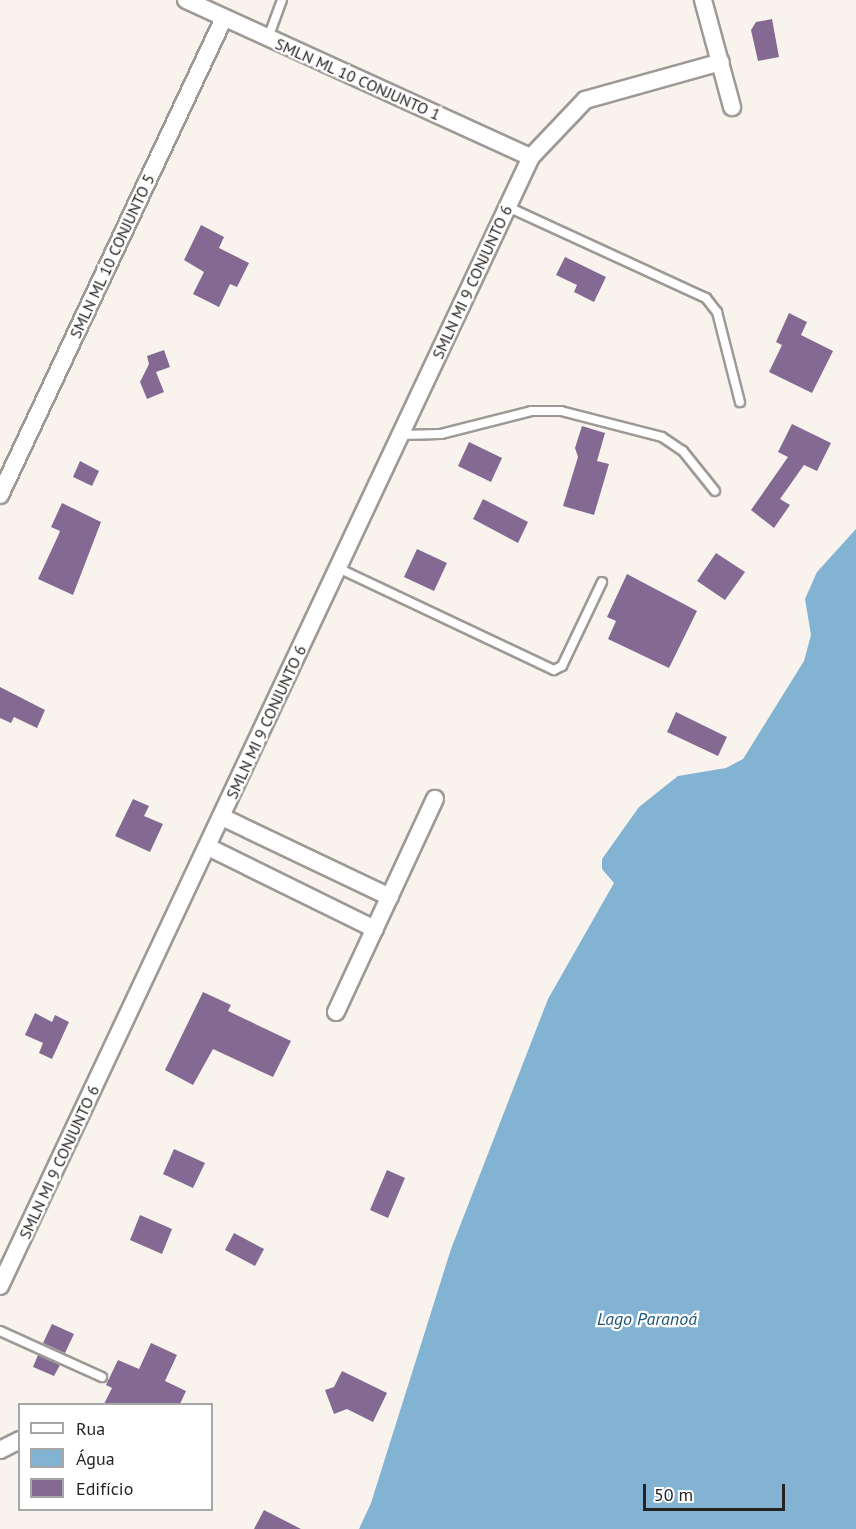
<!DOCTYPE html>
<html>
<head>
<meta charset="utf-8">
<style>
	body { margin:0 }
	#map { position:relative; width:856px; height:1529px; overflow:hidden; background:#f8f3ed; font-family:"PT Sans",sans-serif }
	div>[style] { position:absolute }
	.water>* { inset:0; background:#83b3d2 }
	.building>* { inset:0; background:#846a93 }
	.roads { filter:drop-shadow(2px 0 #9e9994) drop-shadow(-2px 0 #9e9994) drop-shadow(0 2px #9e9994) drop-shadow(0 -2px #9e9994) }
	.lane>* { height:8px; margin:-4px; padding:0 4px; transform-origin:4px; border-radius:4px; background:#fff }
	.street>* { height:16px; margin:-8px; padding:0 8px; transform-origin:8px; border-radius:8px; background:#fff }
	span { translate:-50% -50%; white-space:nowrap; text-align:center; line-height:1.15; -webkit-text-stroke:4.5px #fff; paint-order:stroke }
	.street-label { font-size:16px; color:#262422 }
	.water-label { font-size:18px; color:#1d5676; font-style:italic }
	.legend { position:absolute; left:18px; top:1403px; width:195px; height:108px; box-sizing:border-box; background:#fff; border:2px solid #a8a7a7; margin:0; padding:8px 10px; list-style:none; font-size:18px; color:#262422 }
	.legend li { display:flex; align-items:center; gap:12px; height:30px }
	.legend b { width:30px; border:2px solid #a8a7a7 }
	.scale { position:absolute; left:643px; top:1484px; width:142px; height:27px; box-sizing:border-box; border:3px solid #262422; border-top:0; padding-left:8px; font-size:18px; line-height:21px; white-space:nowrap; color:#262422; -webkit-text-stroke:4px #fff; paint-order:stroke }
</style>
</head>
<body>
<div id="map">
	<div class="water">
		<i style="clip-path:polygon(856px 529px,856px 1529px,359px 1529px,371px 1503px,451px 1249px,548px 999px,614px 883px,602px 869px,602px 859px,639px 807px,678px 776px,726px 768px,743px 759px,804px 661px,811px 635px,805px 599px,817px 572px)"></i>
	</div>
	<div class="building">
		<i style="clip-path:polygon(772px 19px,779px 57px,758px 61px,751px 30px,756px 22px)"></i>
		<i style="clip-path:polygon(201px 225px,224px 237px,219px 248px,249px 263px,237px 287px,230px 284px,219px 307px,193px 294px,204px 272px,184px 260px)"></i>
		<i style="clip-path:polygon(565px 257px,606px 277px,594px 302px,574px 292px,577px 285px,556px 275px)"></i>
		<i style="clip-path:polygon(789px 313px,807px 322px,801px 335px,833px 351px,812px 393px,769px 372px,782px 345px,776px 342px)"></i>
		<i style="clip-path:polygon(164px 350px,170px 367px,156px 372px,164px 392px,147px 399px,140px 382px,149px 364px,147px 356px)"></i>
		<i style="clip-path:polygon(792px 424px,831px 443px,817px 471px,804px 465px,780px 499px,790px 505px,774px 528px,751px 510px,788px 457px,778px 452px)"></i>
		<i style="clip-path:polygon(582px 426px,605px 433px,597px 461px,609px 464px,594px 515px,563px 506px,578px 457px,575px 448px)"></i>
		<i style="clip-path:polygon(469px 442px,502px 458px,491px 482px,458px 466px)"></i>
		<i style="clip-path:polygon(80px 461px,99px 471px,92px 486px,73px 477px)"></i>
		<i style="clip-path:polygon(483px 499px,528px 522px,518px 543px,473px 519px)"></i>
		<i style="clip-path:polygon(62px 503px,101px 522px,73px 595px,38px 579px,58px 536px,60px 531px,51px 527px)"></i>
		<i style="clip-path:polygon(417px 549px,447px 563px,434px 591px,404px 577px)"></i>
		<i style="clip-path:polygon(716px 553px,745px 572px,725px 600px,697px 581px)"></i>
		<i style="clip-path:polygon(627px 574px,697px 611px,669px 668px,608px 639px,616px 621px,607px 617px)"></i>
		<i style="clip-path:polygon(0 687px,45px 710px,37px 728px,14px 717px,11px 723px,0 718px)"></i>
		<i style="clip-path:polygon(676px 712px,727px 737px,718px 756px,667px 732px)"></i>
		<i style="clip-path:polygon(133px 799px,149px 806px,144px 816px,163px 824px,150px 852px,115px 836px)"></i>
		<i style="clip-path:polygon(203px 992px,231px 1005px,228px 1011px,291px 1041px,273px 1077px,213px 1049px,193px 1085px,165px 1070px)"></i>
		<i style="clip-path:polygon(35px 1013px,52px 1022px,55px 1015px,69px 1022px,52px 1059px,39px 1053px,43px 1043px,25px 1035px)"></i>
		<i style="clip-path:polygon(174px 1149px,205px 1163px,193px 1188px,163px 1174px)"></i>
		<i style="clip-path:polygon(387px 1170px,405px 1178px,388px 1218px,370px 1210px)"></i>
		<i style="clip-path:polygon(140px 1215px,172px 1229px,162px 1254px,130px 1240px)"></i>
		<i style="clip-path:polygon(234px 1233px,264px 1249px,255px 1266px,225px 1250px)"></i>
		<i style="clip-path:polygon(52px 1324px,74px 1334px,65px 1353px,43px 1343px)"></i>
		<i style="clip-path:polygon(151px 1343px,177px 1355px,165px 1381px,186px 1391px,180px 1404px,104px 1404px,112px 1388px,106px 1385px,118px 1360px,139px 1369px)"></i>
		<i style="clip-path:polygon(38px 1355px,60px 1365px,54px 1376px,33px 1367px)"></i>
		<i style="clip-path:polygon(342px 1371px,387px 1393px,373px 1422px,347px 1409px,334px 1414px,325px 1390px,334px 1387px)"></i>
		<i style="clip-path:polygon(264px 1510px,301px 1529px,254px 1529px)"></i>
	</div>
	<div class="roads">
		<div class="lane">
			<i style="left:268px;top:38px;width:40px;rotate:-69.8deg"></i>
			<i style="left:508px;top:207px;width:218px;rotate:24.7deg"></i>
			<i style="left:706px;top:298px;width:18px;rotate:52deg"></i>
			<i style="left:717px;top:312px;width:93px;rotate:75.7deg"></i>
			<i style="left:401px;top:435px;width:40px;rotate:-1.4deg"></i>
			<i style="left:441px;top:434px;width:93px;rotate:-14.3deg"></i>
			<i style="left:531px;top:411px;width:30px"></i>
			<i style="left:561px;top:411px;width:104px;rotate:14.4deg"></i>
			<i style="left:662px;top:437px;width:25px;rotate:34deg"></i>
			<i style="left:683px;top:451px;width:51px;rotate:51.3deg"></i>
			<i style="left:338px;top:568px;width:239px;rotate:25.3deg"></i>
			<i style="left:554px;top:670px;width:9px;rotate:-27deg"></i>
			<i style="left:562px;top:666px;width:93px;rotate:-64.5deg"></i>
			<i style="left:0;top:1331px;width:112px;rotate:24.3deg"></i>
		</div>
		<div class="street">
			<i style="left:186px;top:0;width:379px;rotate:24.5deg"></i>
			<i style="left:703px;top:0;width:111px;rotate:74.8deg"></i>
			<i style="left:0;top:495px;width:527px;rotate:-64.85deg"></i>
			<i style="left:222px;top:817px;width:186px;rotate:25.5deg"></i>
			<i style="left:208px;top:847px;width:186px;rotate:26.2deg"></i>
			<i style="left:336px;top:1012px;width:235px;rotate:-65.1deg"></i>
			<i style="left:0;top:1286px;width:1248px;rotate:-64.81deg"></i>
			<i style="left:531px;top:157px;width:79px;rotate:-46.5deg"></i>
			<i style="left:585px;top:100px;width:141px;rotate:-15.6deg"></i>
			<i style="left:0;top:1450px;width:22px;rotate:-27deg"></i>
		</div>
	</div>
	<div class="street-label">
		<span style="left:358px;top:79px;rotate:24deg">SMLN ML 10 CONJUNTO 1</span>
		<span style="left:112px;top:256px;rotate:-65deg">SMLN ML 10 CONJUNTO 5</span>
		<span style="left:472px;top:282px;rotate:-65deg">SMLN MI 9 CONJUNTO 6</span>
		<span style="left:266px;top:722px;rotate:-65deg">SMLN MI 9 CONJUNTO 6</span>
		<span style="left:59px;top:1162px;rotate:-65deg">SMLN MI 9 CONJUNTO 6</span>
	</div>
	<div class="water-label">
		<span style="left:647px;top:1319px">Lago Paranoá</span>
	</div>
	<ul class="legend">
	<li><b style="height:8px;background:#fff"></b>Rua</li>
	<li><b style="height:16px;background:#83b3d2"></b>Água</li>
	<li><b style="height:16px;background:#846a93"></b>Edifício</li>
	</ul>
	<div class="scale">50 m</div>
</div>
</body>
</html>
